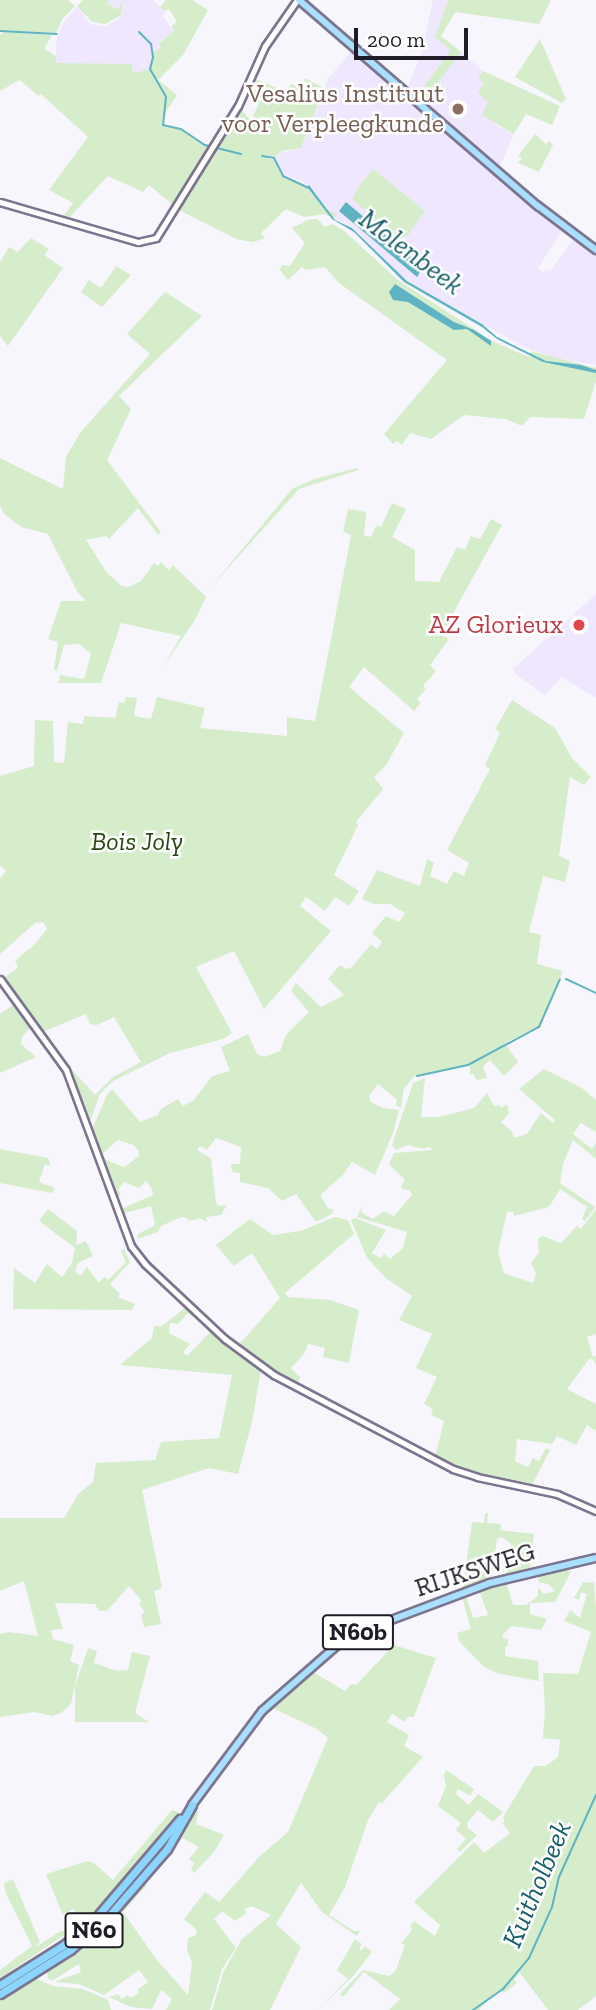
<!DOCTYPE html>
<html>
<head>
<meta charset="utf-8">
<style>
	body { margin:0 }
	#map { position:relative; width:596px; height:2010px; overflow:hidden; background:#f7f6fc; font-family:"Zilla Slab",serif }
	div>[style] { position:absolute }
	.built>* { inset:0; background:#eee7fe }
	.green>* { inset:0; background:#d5edca }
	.water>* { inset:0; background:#5fb3c2 }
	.stream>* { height:2px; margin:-1px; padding:0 1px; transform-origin:1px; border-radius:1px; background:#5fb3c2 }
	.roads { filter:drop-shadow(2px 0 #7d7590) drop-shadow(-2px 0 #7d7590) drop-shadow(0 2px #7d7590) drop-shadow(0 -2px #7d7590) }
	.secondary>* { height:5px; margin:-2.5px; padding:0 2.5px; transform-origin:2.5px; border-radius:2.5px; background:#fff }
	.primary>* { height:6px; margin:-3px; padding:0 3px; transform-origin:3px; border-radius:3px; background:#a9e0fe }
	.trunk>* { height:7px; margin:-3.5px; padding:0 3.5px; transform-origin:3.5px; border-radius:3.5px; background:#8cd6fe }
	.dots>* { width:19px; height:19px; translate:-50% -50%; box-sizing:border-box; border:4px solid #fff; border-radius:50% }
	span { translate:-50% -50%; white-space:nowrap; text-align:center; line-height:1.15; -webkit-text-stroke:5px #fff; paint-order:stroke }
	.shield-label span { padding:2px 5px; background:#fff; border:2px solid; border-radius:5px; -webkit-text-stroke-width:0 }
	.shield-label { font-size:24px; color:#201c27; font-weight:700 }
	.education-label { font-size:26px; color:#785e54 }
	.right { translate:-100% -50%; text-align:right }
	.health-label { font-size:26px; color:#be3a42 }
	.park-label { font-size:26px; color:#274911; font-style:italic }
	.street-label { font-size:26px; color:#201c27 }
	.water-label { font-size:28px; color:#175e69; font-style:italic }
	.scale { position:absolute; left:354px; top:28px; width:114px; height:32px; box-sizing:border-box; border:4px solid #201c27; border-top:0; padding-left:9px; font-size:21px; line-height:24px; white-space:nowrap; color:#201c27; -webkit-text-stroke:5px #fff; paint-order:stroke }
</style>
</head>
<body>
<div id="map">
	<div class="built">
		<i style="clip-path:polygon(109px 0,153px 0,164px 11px,163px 17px,174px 31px,159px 42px,162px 48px,153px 57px,150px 69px,133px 73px,132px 65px,56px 63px,56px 42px,62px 25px,77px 6px,90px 24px,105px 27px,121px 17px,123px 2px,118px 10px,107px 3px)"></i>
		<i style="clip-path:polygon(433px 0,448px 0,435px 37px,450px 50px,417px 97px,407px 89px,421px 54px)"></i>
		<i style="clip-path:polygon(352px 50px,562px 231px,538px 268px,543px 272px,546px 269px,550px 271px,573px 239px,596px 254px,596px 365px,554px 358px,522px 346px,414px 285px,391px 267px,354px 228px,336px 219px,309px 185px,283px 174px,278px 168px,273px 155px,301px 148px,328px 79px)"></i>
		<i style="clip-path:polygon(461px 52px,483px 71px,479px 78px,484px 83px,495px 125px,514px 134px,499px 168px,423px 103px)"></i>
		<i style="clip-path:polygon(596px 594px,596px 698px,562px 677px,545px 695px,514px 673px,513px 669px)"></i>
	</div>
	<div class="green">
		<i style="clip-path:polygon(0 0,68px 0,75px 6px,63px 18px,56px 33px,0 30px)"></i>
		<i style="clip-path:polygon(83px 0,109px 0,107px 3px,118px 10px,123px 0,121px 15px,105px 24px,92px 22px,77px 6px)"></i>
		<i style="clip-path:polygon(166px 0,192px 0,208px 10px,183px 55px,158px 80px,177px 95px,162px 118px,163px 125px,181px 129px,208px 146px,174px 206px,149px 185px,143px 192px,108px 176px,67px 220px,62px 218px,73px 203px,49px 190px,88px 137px,41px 94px,38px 96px,20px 80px,0 91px,0 35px,4px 32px,52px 35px,44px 49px,56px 56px,56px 63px,132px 64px,133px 73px,150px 69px,153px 52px,161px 48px,159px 43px,174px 31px,171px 26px,177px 22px,169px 9px,164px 11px,160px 7px)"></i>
		<i style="clip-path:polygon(448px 0,551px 0,539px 24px,455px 12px,441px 36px,461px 52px,423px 103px,417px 97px,450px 50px,435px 37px)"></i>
		<i style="clip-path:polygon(540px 39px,566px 99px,562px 103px,515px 77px)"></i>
		<i style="clip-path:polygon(483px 71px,560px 106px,552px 125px,526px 114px,514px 134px,482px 115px,488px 102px,478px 93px,484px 83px,478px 78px)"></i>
		<i style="clip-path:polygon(253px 78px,287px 92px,291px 84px,300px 88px,305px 78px,324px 88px,301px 148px,282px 151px,274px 157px,260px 156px,274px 160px,282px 176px,303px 184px,324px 208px,337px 214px,334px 219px,325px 214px,304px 217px,286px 209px,261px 233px,265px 238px,253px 242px,236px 239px,179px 210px,240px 108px,257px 128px,260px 125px,253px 116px,261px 99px,247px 92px)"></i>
		<i style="clip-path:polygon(535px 134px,546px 144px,549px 141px,553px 145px,539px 172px,518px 163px,522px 158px,518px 156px)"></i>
		<i style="clip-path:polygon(373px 169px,425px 211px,408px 235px,399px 240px,353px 200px,356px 190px)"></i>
		<i style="clip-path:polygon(310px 219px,317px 219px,325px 227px,332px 224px,343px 230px,398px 280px,494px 342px,529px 357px,531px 351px,596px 368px,596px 381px,584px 419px,530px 417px,522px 426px,506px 419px,464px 415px,431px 439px,410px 433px,402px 445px,397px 441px,393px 444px,384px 434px,447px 360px,339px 283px,325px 267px,305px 270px,302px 267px,288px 280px,279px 269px,283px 265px,290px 266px,305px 243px,292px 228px)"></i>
		<i style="clip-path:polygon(31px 238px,49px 249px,44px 255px,63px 268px,8px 346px,0 336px,0 262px,9px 247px,18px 252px)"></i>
		<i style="clip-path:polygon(116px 266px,131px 275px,102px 307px,81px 292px,89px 280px,101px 288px)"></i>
		<i style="clip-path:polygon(165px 292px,202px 316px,119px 396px,131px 409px,107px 460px,161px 532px,158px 535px,138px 508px,109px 539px,106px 536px,86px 540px,107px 573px,122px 586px,128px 587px,141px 581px,154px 563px,158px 566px,161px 562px,169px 570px,173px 565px,206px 597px,195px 620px,163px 667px,181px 636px,121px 623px,101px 683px,59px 683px,60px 675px,84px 679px,91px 654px,79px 644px,64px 645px,57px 671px,54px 670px,58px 642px,48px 639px,61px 601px,86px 601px,78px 593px,48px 534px,21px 527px,4px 514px,0 505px,0 458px,63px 489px,66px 457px,80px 433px,150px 354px,127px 334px)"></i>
		<i style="clip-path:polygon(357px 468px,358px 470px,299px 489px,211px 587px,292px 489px,314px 479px)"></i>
		<i style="clip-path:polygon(392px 503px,406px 509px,392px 537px,415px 550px,415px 581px,439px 582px,457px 547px,465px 550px,471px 536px,480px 539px,491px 519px,502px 525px,441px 635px,449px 639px,430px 665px,436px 671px,423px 686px,426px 689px,417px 699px,421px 703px,414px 711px,364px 667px,349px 687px,404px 733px,386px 765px,374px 777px,383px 789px,356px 822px,358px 825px,334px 875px,359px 891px,349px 906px,335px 897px,325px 911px,306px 897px,300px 906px,331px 931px,264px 1009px,234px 951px,196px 967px,232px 1033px,223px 1039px,170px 1053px,113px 1081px,100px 1094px,91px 1119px,85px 1120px,68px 1070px,57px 1053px,95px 1095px,113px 1077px,141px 1062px,114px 1017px,97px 1025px,90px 1024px,86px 1014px,43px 1032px,3px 979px,18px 967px,15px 961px,35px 944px,47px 929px,43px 922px,35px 923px,0 954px,0 878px,6px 871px,0 865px,0 776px,34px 766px,35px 720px,53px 721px,54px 762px,64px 763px,68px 722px,83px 724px,84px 716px,115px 718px,119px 702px,124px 703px,126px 697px,137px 698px,134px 716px,151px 719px,157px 697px,205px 708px,200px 728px,287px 736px,287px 717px,315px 721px,349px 546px,351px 535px,343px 532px,348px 509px,366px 512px,364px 535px,371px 537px,376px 526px,381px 527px)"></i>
		<i style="clip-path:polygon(evenodd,512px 700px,555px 728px,572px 758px,591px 777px,584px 785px,570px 777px,559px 856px,570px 861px,565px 882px,543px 876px,529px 932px,541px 935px,537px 964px,563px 971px,539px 1026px,505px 1043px,518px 1062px,504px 1076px,490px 1060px,483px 1066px,487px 1078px,476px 1080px,474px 1074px,470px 1075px,470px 1064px,415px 1076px,404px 1088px,401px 1108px,396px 1105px,397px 1100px,378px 1084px,369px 1096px,371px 1102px,383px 1108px,399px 1110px,393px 1133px,375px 1175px,352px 1162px,342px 1176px,320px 1195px,328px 1208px,334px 1210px,332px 1214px,316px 1222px,296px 1194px,282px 1201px,268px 1188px,240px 1182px,240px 1173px,232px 1172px,231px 1164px,240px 1164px,241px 1147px,216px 1138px,207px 1150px,200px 1146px,197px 1150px,211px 1158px,216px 1203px,219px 1206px,227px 1205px,221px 1215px,206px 1217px,207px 1222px,200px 1218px,190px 1221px,184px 1217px,179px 1218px,161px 1226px,158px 1232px,137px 1239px,138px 1234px,155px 1225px,151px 1206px,121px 1214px,119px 1210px,153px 1195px,152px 1189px,146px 1181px,139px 1188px,124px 1182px,118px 1190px,121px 1195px,114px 1198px,90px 1134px,107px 1095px,112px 1089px,140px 1122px,158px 1115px,161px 1109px,178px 1099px,183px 1106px,194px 1100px,212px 1076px,230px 1071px,221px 1047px,248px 1034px,257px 1054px,264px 1057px,280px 1051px,286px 1035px,309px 1012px,291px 991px,296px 983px,321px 1007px,344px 995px,328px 979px,340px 965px,346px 969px,352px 967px,371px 944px,377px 949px,382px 942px,372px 933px,386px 916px,399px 922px,405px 913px,390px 904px,374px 904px,362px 899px,377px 870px,420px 886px,427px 859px,434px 863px,430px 876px,447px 884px,454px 871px,464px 876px,469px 863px,447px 850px,490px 769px,485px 765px,500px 733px,495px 729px,512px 700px,118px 1140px,134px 1145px,139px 1151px,139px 1156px,124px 1167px,106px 1160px,102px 1154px,118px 1140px)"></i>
		<i style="clip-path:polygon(16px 1003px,33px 1025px,22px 1037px,21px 1044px,36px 1057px,0 1073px,0 1014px)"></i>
		<i style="clip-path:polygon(544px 1069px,582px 1088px,596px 1100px,596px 1132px,581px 1123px,573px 1134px,592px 1149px,596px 1143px,596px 1159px,573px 1140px,563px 1164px,560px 1183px,595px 1207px,585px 1221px,582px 1219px,587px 1207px,560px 1189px,549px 1207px,514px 1216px,513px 1212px,507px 1212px,498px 1252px,504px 1273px,533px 1283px,536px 1273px,531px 1263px,539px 1253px,538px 1239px,542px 1236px,561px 1243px,577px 1226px,581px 1229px,596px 1209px,596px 1334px,587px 1337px,593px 1357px,596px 1356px,596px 1365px,592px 1358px,589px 1359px,567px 1389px,596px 1404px,596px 1431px,587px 1425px,576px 1445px,557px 1436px,552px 1444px,517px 1439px,515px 1461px,528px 1467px,533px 1458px,539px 1461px,546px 1448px,550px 1450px,532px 1485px,476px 1474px,435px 1457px,444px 1421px,431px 1415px,433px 1409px,424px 1404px,437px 1377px,416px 1368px,432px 1334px,399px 1320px,412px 1296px,387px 1279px,367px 1258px,351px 1220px,355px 1218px,386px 1230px,372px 1253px,377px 1256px,381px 1258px,384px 1254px,390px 1259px,403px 1248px,407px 1232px,357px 1217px,364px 1203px,361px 1212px,373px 1219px,384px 1211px,394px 1216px,412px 1195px,409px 1190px,402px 1189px,401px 1186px,405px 1180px,389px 1164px,394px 1153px,432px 1150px,430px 1147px,423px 1149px,408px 1145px,396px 1150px,392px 1145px,413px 1083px,425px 1078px,421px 1117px,439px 1117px,474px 1108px,487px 1093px,494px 1106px,499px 1105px,501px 1108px,507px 1104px,509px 1113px,501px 1122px,512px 1132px,514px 1138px,527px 1134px,541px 1113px,553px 1123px,555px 1120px,519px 1089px)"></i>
		<i style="clip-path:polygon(0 1149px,48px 1158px,51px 1166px,45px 1164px,39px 1182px,55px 1188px,52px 1193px,0 1183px)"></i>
		<i style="clip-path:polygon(48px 1209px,77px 1231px,76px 1245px,86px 1241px,93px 1256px,78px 1263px,75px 1272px,81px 1276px,87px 1267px,99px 1283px,104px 1277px,108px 1280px,126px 1262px,121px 1251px,124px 1249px,130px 1262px,110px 1284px,120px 1294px,118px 1297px,135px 1304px,132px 1310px,13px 1309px,14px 1268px,35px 1283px,47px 1264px,62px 1277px,72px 1263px,75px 1248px,39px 1221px)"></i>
		<i style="clip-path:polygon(335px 1217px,348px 1220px,354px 1234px,285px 1293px,288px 1297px,330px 1300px,359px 1310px,349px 1363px,323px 1357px,325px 1348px,308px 1344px,304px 1354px,291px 1368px,300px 1377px,298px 1385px,237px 1347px,280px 1298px,252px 1253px,234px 1266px,216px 1245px,250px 1219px,273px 1235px,300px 1231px)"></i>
		<i style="clip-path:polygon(186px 1307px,195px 1315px,193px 1317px,188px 1313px,178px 1324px,170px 1323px,169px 1333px,190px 1344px,183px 1352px,187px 1356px,212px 1330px,261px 1369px,252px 1422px,238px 1474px,209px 1468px,142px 1490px,162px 1588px,154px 1591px,161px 1624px,144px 1627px,141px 1615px,145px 1612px,139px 1604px,142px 1601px,129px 1586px,107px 1611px,99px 1611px,95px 1604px,55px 1603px,63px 1629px,51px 1630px,53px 1639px,74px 1645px,70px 1661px,79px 1665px,71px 1704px,61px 1713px,52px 1716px,35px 1712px,0 1717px,0 1634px,9px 1632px,38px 1636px,24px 1581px,0 1591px,0 1518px,64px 1518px,79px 1493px,93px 1482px,96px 1463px,155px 1460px,161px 1442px,219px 1438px,232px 1375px,120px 1365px,152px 1338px,154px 1326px,162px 1326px)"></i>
		<i style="clip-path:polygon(485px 1513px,488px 1513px,487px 1523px,501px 1524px,500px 1530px,534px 1534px,530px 1568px,506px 1574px,511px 1544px,502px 1537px,497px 1539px,491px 1579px,463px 1589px,472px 1522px,484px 1523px)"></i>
		<i style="clip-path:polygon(565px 1568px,571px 1572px,555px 1602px,530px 1603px,530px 1614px,547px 1619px,541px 1630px,512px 1626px,503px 1634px,503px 1638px,508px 1639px,508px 1646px,505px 1647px,505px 1656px,538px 1661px,539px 1681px,496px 1673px,483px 1666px,459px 1641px,457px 1633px,471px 1629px,462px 1597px,466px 1595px,473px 1618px,488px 1615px,479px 1590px,506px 1582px,513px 1605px,526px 1605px,538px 1596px,538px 1587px,544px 1594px,555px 1591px,548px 1584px,538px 1582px,539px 1575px)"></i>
		<i style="clip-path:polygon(583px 1582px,594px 1583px,596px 1607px,596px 1996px,578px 2010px,548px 2010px,520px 1973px,514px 1980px,517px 1983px,504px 1993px,500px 1990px,494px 1994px,479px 2010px,389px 2010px,400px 1999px,364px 1972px,343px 1997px,340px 1994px,363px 1970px,389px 1976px,396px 1970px,405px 1945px,401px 1943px,412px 1930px,410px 1927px,414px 1921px,435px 1936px,440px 1925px,414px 1902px,474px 1842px,484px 1853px,510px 1833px,502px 1823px,505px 1821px,503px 1817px,534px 1766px,546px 1766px,558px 1757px,560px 1740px,543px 1738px,545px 1710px,543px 1673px,578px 1674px,591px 1632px,564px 1621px,570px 1610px,580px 1618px,587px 1594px,581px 1592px,579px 1600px,574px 1598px)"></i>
		<i style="clip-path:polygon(394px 1645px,436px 1658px,414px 1717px,408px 1717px,405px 1722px,392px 1714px,387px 1722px,409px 1735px,404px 1746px,423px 1757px,382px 1803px,379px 1802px,368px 1820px,345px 1887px,329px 1915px,354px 1931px,360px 1931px,357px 1936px,322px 1912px,301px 1883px,276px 1924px,301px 1947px,270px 2010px,212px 2010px,223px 1973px,242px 1939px,271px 1915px,251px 1906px,244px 1910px,247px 1913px,235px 1921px,222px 1911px,214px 1919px,236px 1948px,222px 1969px,210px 2010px,166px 2010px,172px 1999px,161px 1990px,152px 2009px,131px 2007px,109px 1997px,118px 1994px,122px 1999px,128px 1995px,130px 1998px,139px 1993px,137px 1990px,148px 1982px,139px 1970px,104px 1995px,79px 1984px,54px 1982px,81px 1972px,79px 1964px,52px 1981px,48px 1978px,47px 1971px,102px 1930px,145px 1883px,147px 1885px,123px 1912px,157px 1960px,188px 1995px,192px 1962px,187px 1950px,188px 1938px,195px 1936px,197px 1930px,184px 1919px,205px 1892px,219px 1902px,260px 1856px,288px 1832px,328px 1738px,315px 1728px,272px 1708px,252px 1729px,264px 1713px,311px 1671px,345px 1691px,351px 1684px,356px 1685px)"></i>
		<i style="clip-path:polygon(88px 1648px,97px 1651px,94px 1663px,117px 1671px,128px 1670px,132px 1652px,150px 1656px,135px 1713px,149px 1722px,75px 1722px,75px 1686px)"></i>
		<i style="clip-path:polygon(446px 1770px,474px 1789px,470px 1796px,458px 1789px,456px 1794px,465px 1802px,469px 1805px,478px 1794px,503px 1812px,493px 1822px,478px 1810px,467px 1823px,468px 1828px,477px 1835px,460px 1852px,457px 1849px,466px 1839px,456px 1830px,461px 1823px,438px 1806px,446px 1786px,444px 1775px)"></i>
		<i style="clip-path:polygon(172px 1810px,179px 1812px,101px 1904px,84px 1920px,73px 1909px,63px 1915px,46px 1874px,88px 1861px,94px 1863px,113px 1880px)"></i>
		<i style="clip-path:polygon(193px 1812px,198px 1812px,196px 1824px,224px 1835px,214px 1852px,194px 1873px,191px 1870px,194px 1863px,189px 1859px,199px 1847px,182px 1838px)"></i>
		<i style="clip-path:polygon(13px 1879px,40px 1942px,34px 1948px,61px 1931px,72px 1930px,0 1978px,0 1970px,32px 1946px,6px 1894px,4px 1883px)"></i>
		<i style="clip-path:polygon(355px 1939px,362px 1944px,359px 1948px,361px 1951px,365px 1946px,372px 1952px,354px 1975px,318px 2010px,348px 1979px,337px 1970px)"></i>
		<i style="clip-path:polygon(35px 1978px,53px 1986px,83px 1989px,108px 2000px,111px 2010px,0 2010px,0 2000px)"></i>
	</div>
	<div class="water">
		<i style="clip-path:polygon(309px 185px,335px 220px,352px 228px,407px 281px,482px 324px,497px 337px,546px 361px,581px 365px,596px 370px,596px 373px,543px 362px,497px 339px,482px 327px,404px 282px,354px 232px,332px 219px,307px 187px)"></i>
		<i style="clip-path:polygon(346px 202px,423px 267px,417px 277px,339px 211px)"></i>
		<i style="clip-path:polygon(395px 284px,454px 322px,474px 330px,491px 341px,491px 346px,467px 329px,454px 330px,408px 302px,393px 300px,389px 292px)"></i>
	</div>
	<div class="stream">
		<i style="left:0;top:31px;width:57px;rotate:3deg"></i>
		<i style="left:139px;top:32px;width:17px;rotate:45deg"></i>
		<i style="left:151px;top:44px;width:13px;rotate:81deg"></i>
		<i style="left:153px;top:57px;width:12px;rotate:104deg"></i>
		<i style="left:150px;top:69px;width:32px;rotate:60deg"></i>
		<i style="left:166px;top:97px;width:28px;rotate:96deg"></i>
		<i style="left:163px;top:125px;width:18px;rotate:13deg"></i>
		<i style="left:181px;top:129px;width:29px;rotate:34deg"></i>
		<i style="left:205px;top:145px;width:37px;rotate:14deg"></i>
		<i style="left:262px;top:156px;width:12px;rotate:9deg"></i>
		<i style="left:274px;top:158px;width:20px;rotate:63deg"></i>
		<i style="left:283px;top:176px;width:29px;rotate:25deg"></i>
		<i style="left:566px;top:979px;width:33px;rotate:25deg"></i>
		<i style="left:417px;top:1076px;width:52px;rotate:-12.2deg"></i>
		<i style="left:468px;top:1065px;width:81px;rotate:-28.2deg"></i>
		<i style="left:539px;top:1027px;width:52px;rotate:-66.4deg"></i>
		<i style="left:473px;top:2010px;width:37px;rotate:-35deg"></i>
		<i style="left:503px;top:1989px;width:40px;rotate:-50deg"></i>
		<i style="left:529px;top:1958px;width:56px;rotate:-65.7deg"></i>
		<i style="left:552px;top:1907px;width:31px;rotate:-77deg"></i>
		<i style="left:559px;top:1877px;width:90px;rotate:-65.7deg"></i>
	</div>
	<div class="roads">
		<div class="secondary">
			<i style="left:0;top:202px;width:144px;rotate:16.2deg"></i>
			<i style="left:138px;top:242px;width:18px;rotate:-13deg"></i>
			<i style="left:156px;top:238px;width:155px;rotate:-58.2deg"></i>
			<i style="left:238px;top:106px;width:66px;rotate:-65.8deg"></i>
			<i style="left:265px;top:46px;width:56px;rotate:-55.2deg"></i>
			<i style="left:0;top:979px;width:112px;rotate:54deg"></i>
			<i style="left:66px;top:1070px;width:188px;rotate:69.7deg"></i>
			<i style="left:131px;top:1246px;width:23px;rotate:52deg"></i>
			<i style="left:145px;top:1264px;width:110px;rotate:43.2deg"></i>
			<i style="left:225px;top:1339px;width:61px;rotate:36.3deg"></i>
			<i style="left:274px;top:1375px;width:202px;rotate:27.7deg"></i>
			<i style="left:453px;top:1469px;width:25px;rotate:18deg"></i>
			<i style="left:477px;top:1477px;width:82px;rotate:12deg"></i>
			<i style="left:557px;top:1494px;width:43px;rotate:23.6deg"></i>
		</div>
		<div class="primary">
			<i style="left:299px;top:0;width:316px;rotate:40.8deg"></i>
			<i style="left:538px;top:206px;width:73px;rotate:37.2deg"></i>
			<i style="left:192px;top:1805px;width:117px;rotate:-53.3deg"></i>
			<i style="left:262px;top:1711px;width:106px;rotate:-41.2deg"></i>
			<i style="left:342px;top:1641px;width:36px;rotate:-24deg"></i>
			<i style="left:375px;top:1626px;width:123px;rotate:-20.5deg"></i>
			<i style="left:490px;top:1583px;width:109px;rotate:-13.3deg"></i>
		</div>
		<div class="trunk">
			<i style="left:0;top:1985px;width:77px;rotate:-32.2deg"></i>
			<i style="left:65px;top:1944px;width:38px;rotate:-40deg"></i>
			<i style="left:94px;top:1920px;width:133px;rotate:-49.6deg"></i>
			<i style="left:0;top:1994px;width:83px;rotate:-32.2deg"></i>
			<i style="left:70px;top:1950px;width:49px;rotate:-40.9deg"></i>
			<i style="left:107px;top:1918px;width:91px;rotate:-49deg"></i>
			<i style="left:167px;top:1849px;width:51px;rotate:-60.4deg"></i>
		</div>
	</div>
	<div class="dots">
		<i style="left:458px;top:109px;background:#8d6e63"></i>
		<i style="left:579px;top:625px;background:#e0444e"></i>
	</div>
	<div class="shield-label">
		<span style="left:358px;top:1632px">N60b</span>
		<span style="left:94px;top:1930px">N60</span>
	</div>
	<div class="education-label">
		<span class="right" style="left:444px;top:109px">Vesalius Instituut<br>voor Verpleegkunde</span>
	</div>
	<div class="health-label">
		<span class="right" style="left:563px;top:625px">AZ Glorieux</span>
	</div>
	<div class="park-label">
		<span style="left:137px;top:842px">Bois Joly</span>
	</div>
	<div class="street-label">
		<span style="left:475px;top:1570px;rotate:-18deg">RIJKSWEG</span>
	</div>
	<div class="water-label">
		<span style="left:411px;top:252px;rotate:37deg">Molenbeek</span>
		<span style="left:537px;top:1884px;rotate:-67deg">Kuitholbeek</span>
	</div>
	<div class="scale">200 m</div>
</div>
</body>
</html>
